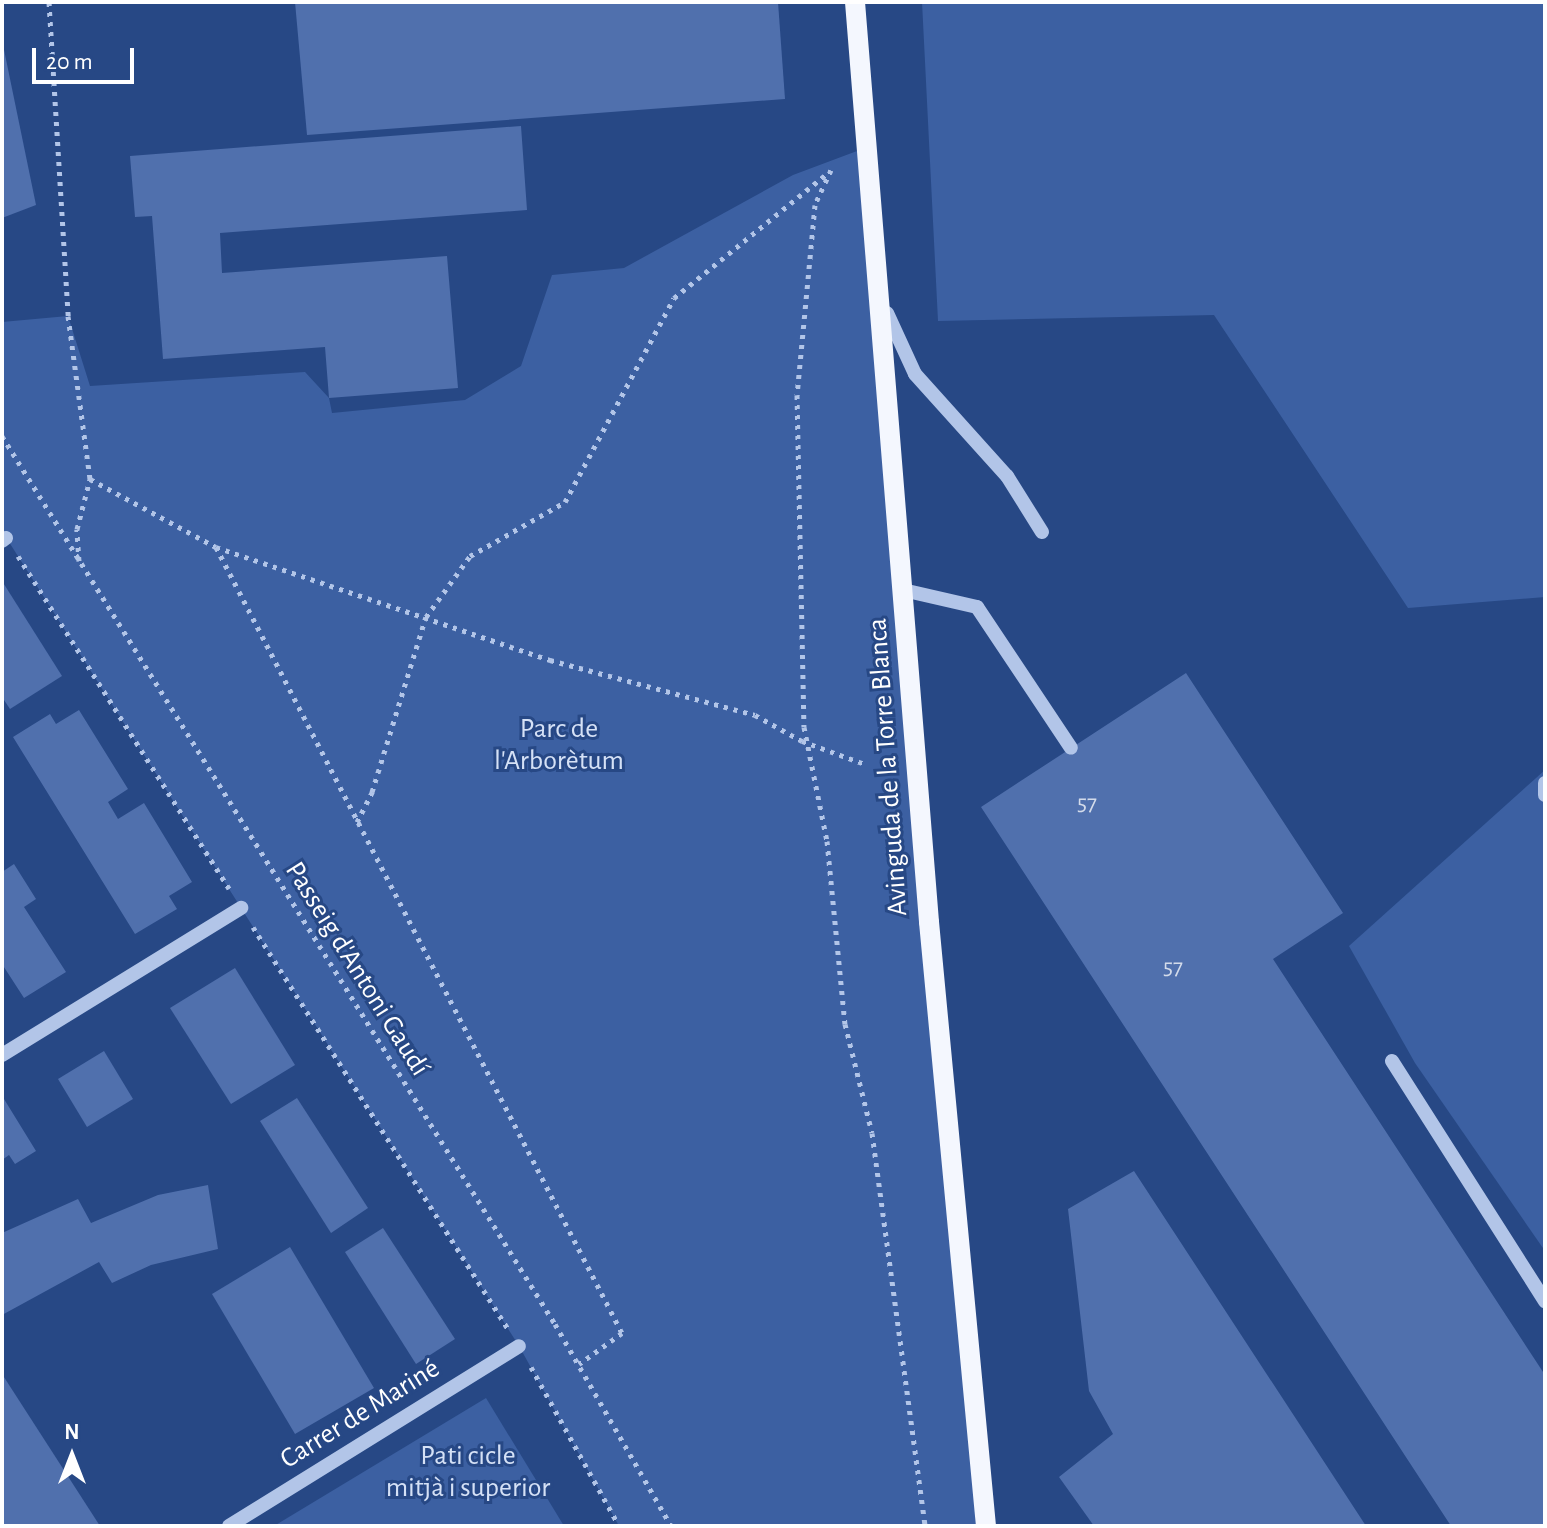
<!DOCTYPE html>
<html>
<head>
<meta charset="utf-8">
<style>
	body { margin:0 }
	#map { position:relative; width:1547px; height:1528px; overflow:hidden; background:#274885; font-family:"Alegreya Sans",sans-serif }
	div>[style] { position:absolute }
	.green>* { inset:0; background:#3c60a2 }
	.building>* { inset:0; background:#5070ad }
	.path>* { height:5px; margin-top:-2.5px; transform-origin:0; background:repeating-linear-gradient(90deg,#b2c5e8 0 4px,transparent 0 10px) }
	.minor>* { height:14px; margin:-7px; padding:0 7px; transform-origin:7px; border-radius:7px; background:#b2c5e8 }
	.major>* { height:20px; margin:-10px; padding:0 10px; transform-origin:10px; border-radius:10px; background:#f4f7fe }
	span { translate:-50% -50%; white-space:nowrap; text-align:center; line-height:1.15; -webkit-text-stroke:6px #274885; paint-order:stroke }
	.number-label { font-size:24px; color:#d3dbea }
	.number-label span { -webkit-text-stroke-width:0 }
	.park-label { font-size:28px; color:#d5e1f6 }
	.street-label { font-size:28px; color:#fff }
	.frame { position:absolute; inset:0; border:4px solid #fff; pointer-events:none }
	.north { position:absolute; left:32px; top:1416px; width:80px; height:80px; -webkit-text-stroke:6px #274885; paint-order:stroke; rotate:0deg; font-size:22px; font-weight:700; line-height:32px; text-align:center; color:#fff }
	.north::after { content:''; display:block; margin:auto; width:28px; height:36px; background:#fff; clip-path:polygon(50% 0,100% 100%,50% 72%,0 100%) }
	.scale { position:absolute; left:32px; top:48px; width:102px; height:36px; box-sizing:border-box; border:4px solid #fff; border-top:0; padding-left:10px; font-size:24px; line-height:28px; white-space:nowrap; color:#fff; -webkit-text-stroke:6px #274885; paint-order:stroke }
</style>
</head>
<body>
<div id="map">
	<div class="green">
		<i style="clip-path:polygon(922px 2px,1545px 2px,1545px 597px,1408px 608px,1214px 315px,938px 321px)"></i>
		<i style="clip-path:polygon(865px 148px,957px 1217px,976px 1526px,619px 1526px,519px 1346px,2px 531px,2px 322px,68px 316px,90px 386px,305px 372px,329px 398px,332px 413px,465px 400px,521px 366px,552px 275px,624px 268px,793px 175px)"></i>
		<i style="clip-path:polygon(1545px 770px,1545px 1251px,1415px 1063px,1349px 946px)"></i>
		<i style="clip-path:polygon(486px 1398px,564px 1526px,274px 1526px)"></i>
	</div>
	<div class="building">
		<i style="clip-path:polygon(295px 2px,778px 2px,785px 99px,307px 135px)"></i>
		<i style="clip-path:polygon(2px 40px,36px 205px,2px 218px)"></i>
		<i style="clip-path:polygon(521px 126px,527px 210px,220px 233px,222px 273px,447px 256px,458px 388px,329px 398px,325px 347px,163px 359px,152px 216px,135px 217px,130px 156px)"></i>
		<i style="clip-path:polygon(2px 581px,62px 676px,10px 709px,2px 697px)"></i>
		<i style="clip-path:polygon(1186px 673px,1343px 913px,1273px 959px,1545px 1375px,1545px 1526px,1451px 1526px,981px 807px)"></i>
		<i style="clip-path:polygon(79px 710px,128px 789px,108px 802px,118px 819px,144px 803px,192px 882px,169px 896px,177px 909px,135px 934px,13px 737px,50px 714px,56px 724px)"></i>
		<i style="clip-path:polygon(14px 864px,36px 899px,24px 907px,66px 972px,24px 998px,2px 964px,2px 872px)"></i>
		<i style="clip-path:polygon(235px 968px,295px 1065px,231px 1104px,170px 1008px)"></i>
		<i style="clip-path:polygon(104px 1051px,133px 1099px,87px 1127px,58px 1079px)"></i>
		<i style="clip-path:polygon(297px 1098px,368px 1208px,331px 1233px,260px 1121px)"></i>
		<i style="clip-path:polygon(4px 1099px,36px 1151px,15px 1164px,9px 1155px,2px 1160px)"></i>
		<i style="clip-path:polygon(1134px 1171px,1366px 1526px,1094px 1526px,1059px 1477px,1113px 1434px,1089px 1391px,1068px 1209px)"></i>
		<i style="clip-path:polygon(208px 1185px,218px 1249px,151px 1265px,112px 1283px,99px 1262px,2px 1315px,2px 1233px,78px 1199px,91px 1223px,158px 1195px)"></i>
		<i style="clip-path:polygon(383px 1228px,455px 1339px,416px 1364px,345px 1252px)"></i>
		<i style="clip-path:polygon(290px 1247px,374px 1388px,295px 1434px,212px 1294px)"></i>
		<i style="clip-path:polygon(2px 1374px,100px 1526px,2px 1526px)"></i>
	</div>
	<div class="path">
		<i style="left:49px;top:2px;width:315px;rotate:86.5deg"></i>
		<i style="left:68px;top:316px;width:164px;rotate:82.3deg"></i>
		<i style="left:90px;top:479px;width:143px;rotate:28.4deg"></i>
		<i style="left:216px;top:547px;width:885px;rotate:62.68deg"></i>
		<i style="left:622px;top:1333px;width:53px;rotate:144.2deg"></i>
		<i style="left:831px;top:170px;width:38px;rotate:115deg"></i>
		<i style="left:815px;top:205px;width:191px;rotate:95.4deg"></i>
		<i style="left:797px;top:395px;width:332px;rotate:88.8deg"></i>
		<i style="left:804px;top:727px;width:116px;rotate:78.6deg"></i>
		<i style="left:827px;top:841px;width:184px;rotate:84.4deg"></i>
		<i style="left:845px;top:1024px;width:112px;rotate:76.1deg"></i>
		<i style="left:872px;top:1133px;width:397px;rotate:82.3deg"></i>
		<i style="left:2px;top:436px;width:1046px;rotate:58.09deg"></i>
		<i style="left:555px;top:1324px;width:233px;rotate:60.1deg"></i>
		<i style="left:216px;top:547px;width:353px;rotate:18.7deg"></i>
		<i style="left:550px;top:660px;width:212px;rotate:15deg"></i>
		<i style="left:755px;top:715px;width:54px;rotate:29deg"></i>
		<i style="left:802px;top:741px;width:67px;rotate:20.1deg"></i>
		<i style="left:18px;top:556px;width:394px;rotate:57.6deg"></i>
		<i style="left:79px;top:561px;width:32px;rotate:-94deg"></i>
		<i style="left:77px;top:529px;width:52px;rotate:-75.4deg"></i>
		<i style="left:357px;top:822px;width:34px;rotate:-63deg"></i>
		<i style="left:372px;top:792px;width:183px;rotate:-72.9deg"></i>
		<i style="left:426px;top:617px;width:75px;rotate:-54.2deg"></i>
		<i style="left:470px;top:556px;width:109px;rotate:-29.6deg"></i>
		<i style="left:565px;top:502px;width:231px;rotate:-61.9deg"></i>
		<i style="left:674px;top:298px;width:201px;rotate:-39.1deg"></i>
		<i style="left:253px;top:927px;width:475px;rotate:57.6deg"></i>
		<i style="left:531px;top:1367px;width:182px;rotate:61deg"></i>
	</div>
	<div class="minor">
		<i style="left:887px;top:313px;width:67px;rotate:65.3deg"></i>
		<i style="left:915px;top:374px;width:137px;rotate:48deg"></i>
		<i style="left:1007px;top:476px;width:66px;rotate:58deg"></i>
		<i style="left:2px;top:541px;width:5px;rotate:-37deg"></i>
		<i style="left:903px;top:590px;width:76px;rotate:12.9deg"></i>
		<i style="left:977px;top:607px;width:169px;rotate:56.3deg"></i>
		<i style="left:1545px;top:783px;width:12px;rotate:90deg"></i>
		<i style="left:2px;top:1055px;width:281px;rotate:-31.6deg"></i>
		<i style="left:1392px;top:1061px;width:285px;rotate:57.5deg"></i>
		<i style="left:229px;top:1526px;width:341px;rotate:-31.8deg"></i>
	</div>
	<div class="major">
		<i style="left:855px;top:2px;width:923px;rotate:85.4deg"></i>
		<i style="left:929px;top:922px;width:607px;rotate:84.61deg"></i>
	</div>
	<div class="number-label">
		<span style="left:1087px;top:804px">57</span>
		<span style="left:1173px;top:968px">57</span>
	</div>
	<div class="park-label">
		<span style="left:559px;top:745px">Parc de<br>l'Arborètum</span>
		<span style="left:468px;top:1472px">Pati cicle<br>mitjà i superior</span>
	</div>
	<div class="street-label">
		<span style="left:888px;top:767px;rotate:-94deg">Avinguda de la Torre Blanca</span>
		<span style="left:357px;top:969px;rotate:58deg">Passeig d'Antoni Gaudí</span>
		<span style="left:360px;top:1414px;rotate:-32deg">Carrer de Mariné</span>
	</div>
	<div class="frame"></div>
	<div class="north">N</div>
	<div class="scale">20 m</div>
</div>
</body>
</html>
